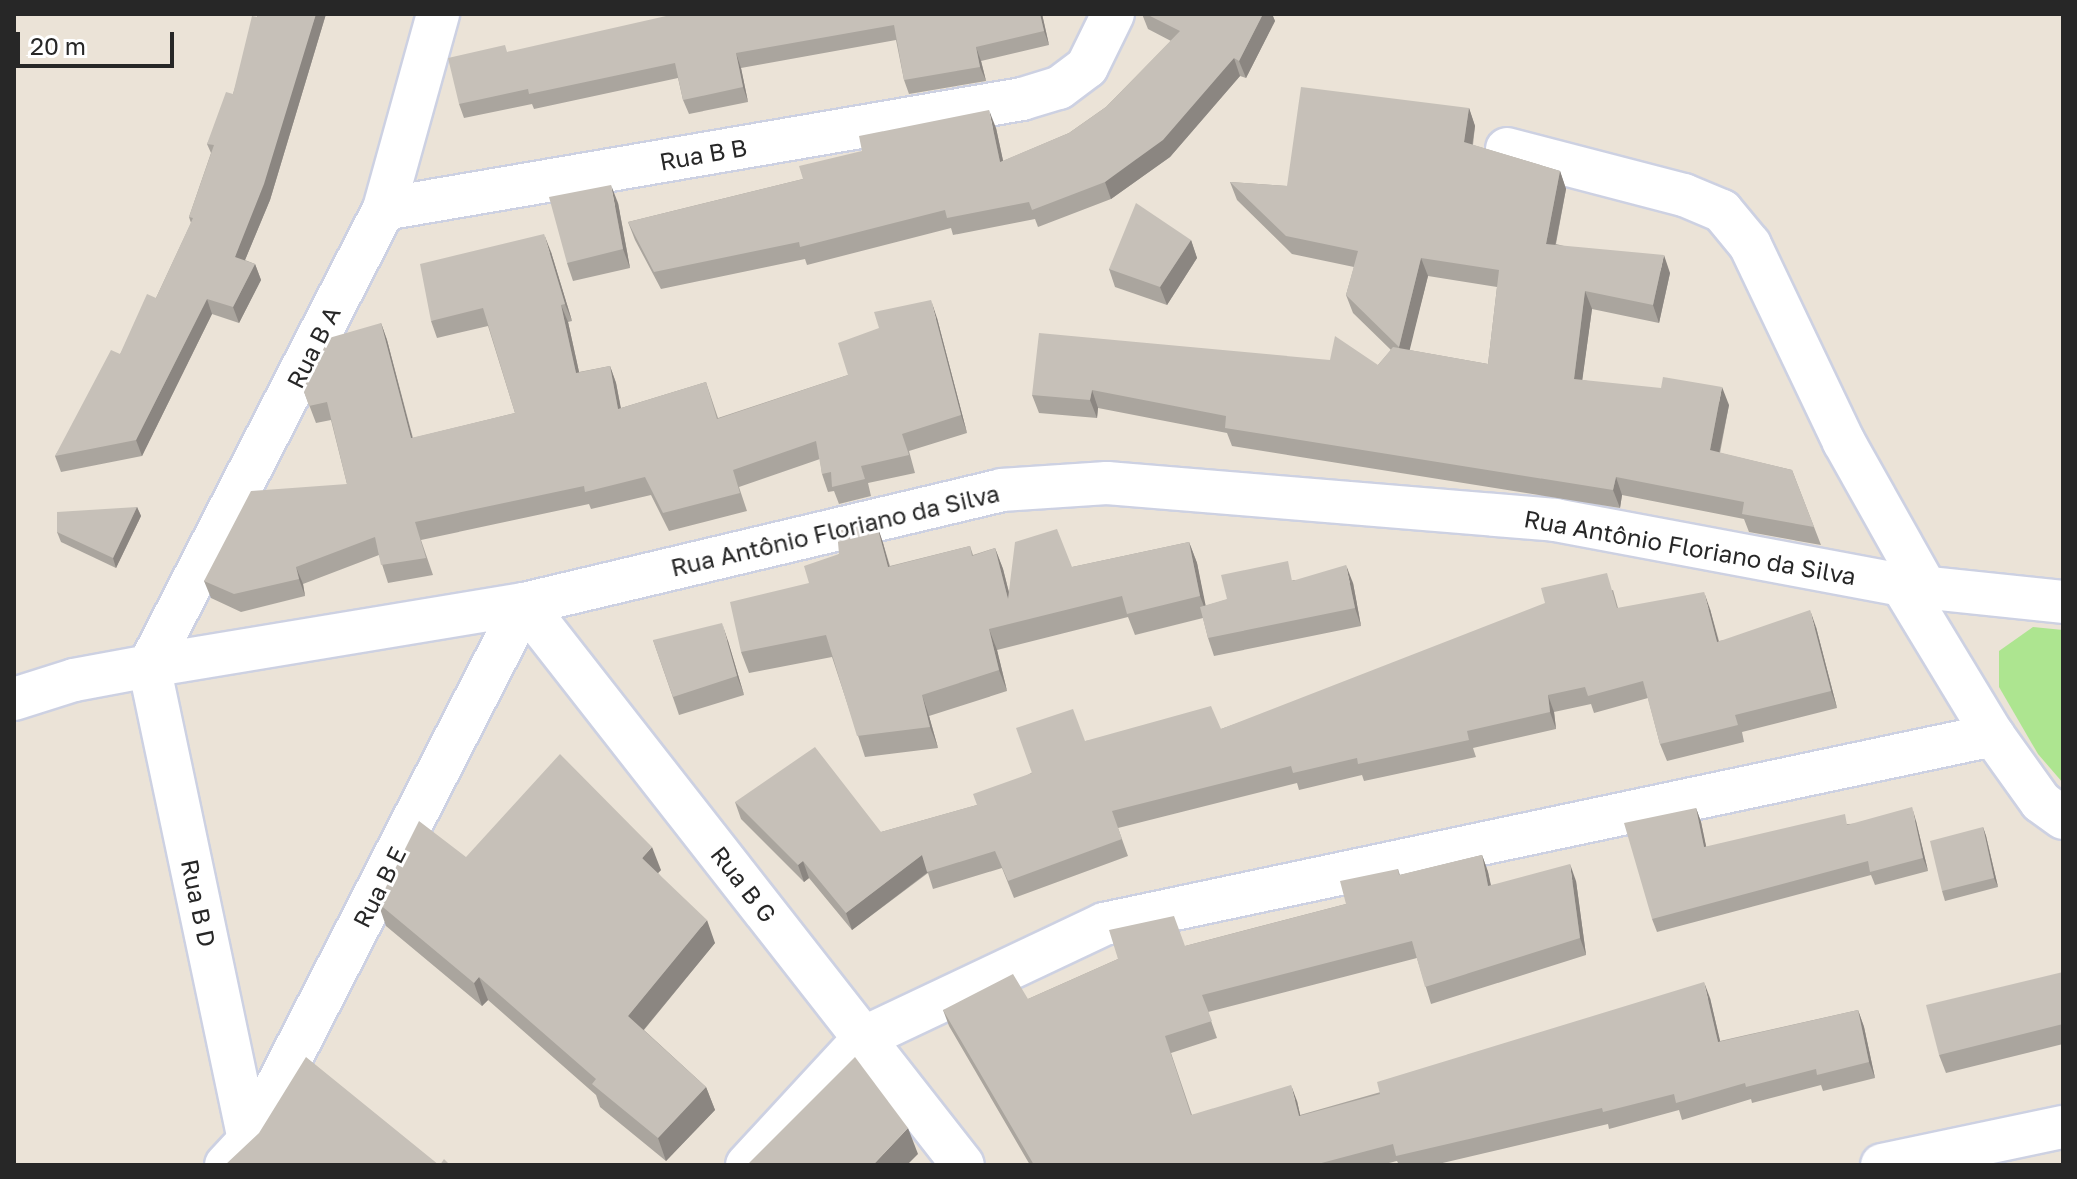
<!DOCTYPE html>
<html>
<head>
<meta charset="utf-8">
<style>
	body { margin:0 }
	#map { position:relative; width:2077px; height:1179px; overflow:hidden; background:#ebe3d7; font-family:"Golos Text",sans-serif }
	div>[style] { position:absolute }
	.green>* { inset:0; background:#ade590 }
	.roads { filter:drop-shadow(2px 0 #cdd1e2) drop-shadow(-2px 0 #cdd1e2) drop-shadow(0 2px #cdd1e2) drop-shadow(0 -2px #cdd1e2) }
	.minor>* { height:42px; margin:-21px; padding:0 21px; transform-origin:21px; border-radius:21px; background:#fff }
	.wall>* { inset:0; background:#aaa59e }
	.shaded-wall>* { inset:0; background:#8b8681 }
	.building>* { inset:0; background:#c6c0b8 }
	span { translate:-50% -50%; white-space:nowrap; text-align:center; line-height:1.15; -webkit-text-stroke:6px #fff; paint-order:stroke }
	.street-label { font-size:24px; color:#272727 }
	.frame { position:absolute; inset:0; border:16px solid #272727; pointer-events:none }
	.scale { position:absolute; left:16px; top:32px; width:158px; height:36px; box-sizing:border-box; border:4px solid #272727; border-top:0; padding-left:10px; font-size:24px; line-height:28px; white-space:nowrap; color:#272727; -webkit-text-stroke:6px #fff; paint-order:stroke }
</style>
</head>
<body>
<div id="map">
	<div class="green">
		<i style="clip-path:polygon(2033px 627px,2063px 630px,2063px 783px,2038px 754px,1999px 687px,1999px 651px)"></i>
	</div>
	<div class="roads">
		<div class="minor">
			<i style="left:1507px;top:149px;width:183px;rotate:14.6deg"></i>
			<i style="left:1684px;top:195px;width:41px;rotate:22.8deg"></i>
			<i style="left:1722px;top:211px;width:44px;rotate:50.5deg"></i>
			<i style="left:1750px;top:245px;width:218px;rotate:64.5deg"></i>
			<i style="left:1844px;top:442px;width:167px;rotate:60.7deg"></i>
			<i style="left:384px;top:209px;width:647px;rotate:-9.78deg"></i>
			<i style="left:1022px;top:99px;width:39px;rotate:-17deg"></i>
			<i style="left:1059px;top:88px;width:35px;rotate:-37deg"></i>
			<i style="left:1087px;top:67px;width:59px;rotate:-63.9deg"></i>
			<i style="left:1902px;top:585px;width:175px;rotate:58.8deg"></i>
			<i style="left:1993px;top:735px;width:82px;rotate:54.4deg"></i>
			<i style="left:2041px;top:802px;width:27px;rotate:36deg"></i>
			<i style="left:524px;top:604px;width:712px;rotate:51.96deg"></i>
			<i style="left:14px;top:699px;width:63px;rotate:-17.6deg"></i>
			<i style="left:74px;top:680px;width:76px;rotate:-10.6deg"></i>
			<i style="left:149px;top:666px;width:380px;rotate:-9.4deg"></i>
			<i style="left:524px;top:604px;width:490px;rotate:-13.4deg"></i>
			<i style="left:1001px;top:490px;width:106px;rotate:-3.8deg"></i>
			<i style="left:1107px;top:483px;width:450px;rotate:4.7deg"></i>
			<i style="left:1555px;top:520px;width:353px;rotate:10.6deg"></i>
			<i style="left:1902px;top:585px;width:162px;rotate:6deg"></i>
			<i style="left:249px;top:1140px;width:484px;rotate:-101.9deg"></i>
			<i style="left:149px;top:666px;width:514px;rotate:-62.79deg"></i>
			<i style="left:384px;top:209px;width:202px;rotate:-74.5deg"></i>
			<i style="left:226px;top:1165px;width:34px;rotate:-47deg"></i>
			<i style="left:249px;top:1140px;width:602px;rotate:-62.84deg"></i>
			<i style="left:747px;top:1165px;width:174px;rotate:-47.3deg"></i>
			<i style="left:865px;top:1037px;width:264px;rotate:-25.3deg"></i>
			<i style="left:1104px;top:924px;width:909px;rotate:-12deg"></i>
			<i style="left:1882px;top:1165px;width:185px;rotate:-11.9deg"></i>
		</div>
	</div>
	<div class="wall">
		<i style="clip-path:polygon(258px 14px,326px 14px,270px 200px,245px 260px,255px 264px,261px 280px,239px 323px,212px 314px,142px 456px,61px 472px,55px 456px,156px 298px,191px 223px,189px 217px,211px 153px,207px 144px,233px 94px)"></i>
		<i style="clip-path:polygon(1042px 14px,1049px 45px,981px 61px,986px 81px,909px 94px,904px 80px,896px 40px,741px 68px,748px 102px,689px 114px,683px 100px,678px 78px,534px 109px,532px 104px,464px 118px,459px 104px,507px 52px)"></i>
		<i style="clip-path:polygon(1142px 14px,1272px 14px,1275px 21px,1246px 78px,1240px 76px,1170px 157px,1111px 199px,1038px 227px,1035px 219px,953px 235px,951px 228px,807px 265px,805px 259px,661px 289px,635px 240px,628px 222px,803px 179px,996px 128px,1003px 161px,1069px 133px,1106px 107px,1171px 41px,1148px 29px)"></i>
		<i style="clip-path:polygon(evenodd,1469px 108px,1475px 126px,1473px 145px,1560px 171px,1566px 189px,1556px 244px,1670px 273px,1659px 323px,1592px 309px,1582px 380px,1729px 405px,1720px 453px,1792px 470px,1821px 545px,1749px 532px,1744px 519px,1622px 495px,1620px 508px,1232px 446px,1227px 433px,1098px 408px,1097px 418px,1039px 413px,1032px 395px,1378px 365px,1391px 350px,1353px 313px,1346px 295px,1354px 267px,1292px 254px,1237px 200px,1230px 182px,1287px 186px,1469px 108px,1428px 276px,1497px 287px,1488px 364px,1409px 350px,1428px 276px)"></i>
		<i style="clip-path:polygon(618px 203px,630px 268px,573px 281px,567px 263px)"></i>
		<i style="clip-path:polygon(1191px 240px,1197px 258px,1167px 305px,1115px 287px,1109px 269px)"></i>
		<i style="clip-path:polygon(551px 252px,572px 321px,568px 322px,579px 372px,610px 366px,616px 383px,621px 408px,706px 382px,718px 418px,848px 375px,937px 318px,967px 433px,909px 451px,915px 473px,868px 483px,871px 496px,839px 504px,834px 491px,828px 492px,822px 474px,820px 459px,739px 487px,747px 511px,669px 531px,651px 495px,591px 509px,589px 504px,421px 540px,433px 575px,388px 583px,379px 555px,303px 584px,305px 596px,241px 612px,211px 598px,204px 581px,347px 484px,331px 420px,316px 423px,303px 389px,381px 323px,387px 340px,413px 438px,515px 413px,488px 326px,437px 338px,431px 321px)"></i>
		<i style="clip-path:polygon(137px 507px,141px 516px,116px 568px,61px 542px,57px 532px)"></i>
		<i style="clip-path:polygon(876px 522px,883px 543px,890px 566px,970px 546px,973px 555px,995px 548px,1003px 569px,1009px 593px,1072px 567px,1189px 542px,1197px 563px,1205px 606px,1294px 580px,1353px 583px,1361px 626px,1214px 656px,1208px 638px,1203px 618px,1135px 635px,1128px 617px,997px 650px,1007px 691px,929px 716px,938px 748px,865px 757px,832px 657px,749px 673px,741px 652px,839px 554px)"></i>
		<i style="clip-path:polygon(1613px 590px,1618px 608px,1710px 609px,1719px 641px,1816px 627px,1837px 708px,1742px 732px,1744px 742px,1667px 761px,1660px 744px,1648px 698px,1594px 713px,1591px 704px,1554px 712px,1556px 729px,1473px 748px,1476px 757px,1364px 781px,1362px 775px,1299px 790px,1297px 783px,1118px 828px,1128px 856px,1014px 898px,1002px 868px,933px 889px,928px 873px,852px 930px,809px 878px,804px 882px,741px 819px,735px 802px,881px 832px,977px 805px,1085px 741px,1221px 729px)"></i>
		<i style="clip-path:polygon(653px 640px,728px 641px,744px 695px,679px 715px)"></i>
		<i style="clip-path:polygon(1696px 808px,1701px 822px,1706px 847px,1848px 824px,1916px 821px,1928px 871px,1875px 885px,1871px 875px,1657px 932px,1652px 919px)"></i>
		<i style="clip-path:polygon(1983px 827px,1986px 836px,1998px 887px,1945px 901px,1942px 891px)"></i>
		<i style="clip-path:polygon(1482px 855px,1488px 872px,1491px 885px,1576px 881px,1586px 955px,1431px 1004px,1417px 958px,1208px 1012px,1217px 1038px,1171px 1053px,1192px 1115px,1297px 1101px,1300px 1115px,1710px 998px,1720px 1041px,1858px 1010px,1864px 1027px,1875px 1078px,1823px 1091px,1821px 1085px,1752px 1103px,1751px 1099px,1682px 1120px,1679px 1110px,1609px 1129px,1608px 1124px,1434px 1165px,1399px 1165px,1397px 1161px,1381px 1165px,1030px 1165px,949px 1026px,943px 1010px,1028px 999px,1118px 959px,1185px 946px,1346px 904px,1398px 869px,1400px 875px)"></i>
		<i style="clip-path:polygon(466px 857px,661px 870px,658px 873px,715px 943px,644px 1030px,706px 1087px,715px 1110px,666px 1161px,600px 1107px,596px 1095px,488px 1000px,482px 1006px,386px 926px,378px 903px)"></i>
		<i style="clip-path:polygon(2063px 972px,2063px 1044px,1946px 1073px,1939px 1055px)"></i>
	</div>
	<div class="shaded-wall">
		<i style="clip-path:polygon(316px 14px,326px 14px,270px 200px,240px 272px,235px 257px)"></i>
		<i style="clip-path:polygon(1040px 14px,1042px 14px,1049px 45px,1044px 31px)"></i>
		<i style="clip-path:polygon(1263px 14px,1272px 14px,1275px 21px,1246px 78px,1239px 61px)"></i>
		<i style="clip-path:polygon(976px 47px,981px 61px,986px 81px,980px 67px)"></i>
		<i style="clip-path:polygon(736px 53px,741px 68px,748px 102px,743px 87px)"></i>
		<i style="clip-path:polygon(1234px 58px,1240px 76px,1170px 157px,1111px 199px,1105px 182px)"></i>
		<i style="clip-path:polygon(1469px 108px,1475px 126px,1470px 160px,1464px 142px)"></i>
		<i style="clip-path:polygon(989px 110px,996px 128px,1007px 179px,1000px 162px)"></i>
		<i style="clip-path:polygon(1560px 171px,1566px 189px,1552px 262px,1546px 244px)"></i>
		<i style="clip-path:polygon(611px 185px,618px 203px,630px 268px,623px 249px)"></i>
		<i style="clip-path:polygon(544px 234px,551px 252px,572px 321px,565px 304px)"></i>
		<i style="clip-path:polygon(1191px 240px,1197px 258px,1167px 305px,1160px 287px)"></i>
		<i style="clip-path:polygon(1664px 255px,1670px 273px,1659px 323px,1653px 305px)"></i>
		<i style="clip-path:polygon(1421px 258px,1428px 276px,1406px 365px,1399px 347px)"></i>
		<i style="clip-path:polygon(255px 264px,261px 280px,239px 323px,233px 307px)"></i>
		<i style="clip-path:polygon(1585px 291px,1592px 309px,1580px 397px,1574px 379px)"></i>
		<i style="clip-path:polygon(207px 299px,212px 314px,142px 456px,136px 440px)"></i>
		<i style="clip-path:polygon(931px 300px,937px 318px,967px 433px,961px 415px)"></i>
		<i style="clip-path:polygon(561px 305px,568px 322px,583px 390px,576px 373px)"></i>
		<i style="clip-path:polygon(381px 323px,387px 340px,417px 456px,411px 438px)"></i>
		<i style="clip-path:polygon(610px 366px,616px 383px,624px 426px,618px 409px)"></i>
		<i style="clip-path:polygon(1722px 387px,1729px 405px,1716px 468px,1710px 450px)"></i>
		<i style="clip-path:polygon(1092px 390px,1098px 408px,1097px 418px,1090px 400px)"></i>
		<i style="clip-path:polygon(1616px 477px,1622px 495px,1620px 508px,1613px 490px)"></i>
		<i style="clip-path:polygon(137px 507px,141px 516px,116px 568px,113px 558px)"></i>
		<i style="clip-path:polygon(876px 522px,883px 543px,895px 588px,888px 567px)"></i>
		<i style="clip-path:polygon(1189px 542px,1197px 563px,1208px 617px,1200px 596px)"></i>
		<i style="clip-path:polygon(995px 548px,1003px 569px,1016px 620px,1008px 599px)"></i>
		<i style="clip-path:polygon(1346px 565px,1353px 583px,1361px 626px,1355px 608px)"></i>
		<i style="clip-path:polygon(296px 567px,303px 584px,305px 596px,299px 579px)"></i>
		<i style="clip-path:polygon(1704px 592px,1710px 609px,1723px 659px,1717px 642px)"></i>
		<i style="clip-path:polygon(1810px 610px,1816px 627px,1837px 708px,1831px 691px)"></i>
		<i style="clip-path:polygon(722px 623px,728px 641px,744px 695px,737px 676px)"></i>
		<i style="clip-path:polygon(989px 629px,997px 650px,1007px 691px,999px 670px)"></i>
		<i style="clip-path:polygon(922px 695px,929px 716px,938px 748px,930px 727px)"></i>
		<i style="clip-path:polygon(1548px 695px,1554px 712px,1556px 729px,1550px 712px)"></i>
		<i style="clip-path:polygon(1912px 807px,1916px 821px,1928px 871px,1923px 858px)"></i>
		<i style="clip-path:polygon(1696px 808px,1701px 822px,1709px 860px,1704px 847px)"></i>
		<i style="clip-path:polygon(1983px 827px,1986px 836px,1998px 887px,1994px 878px)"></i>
		<i style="clip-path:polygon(652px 847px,661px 870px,650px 881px,642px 858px)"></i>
		<i style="clip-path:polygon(922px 855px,928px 872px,852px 930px,846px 913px)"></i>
		<i style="clip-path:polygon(1482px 855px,1488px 872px,1494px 902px,1488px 886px)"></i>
		<i style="clip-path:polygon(803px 861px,809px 878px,804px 882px,798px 865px)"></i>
		<i style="clip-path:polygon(1570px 864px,1576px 881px,1586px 955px,1580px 938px)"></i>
		<i style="clip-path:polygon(707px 920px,715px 943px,636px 1039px,628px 1016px)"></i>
		<i style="clip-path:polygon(479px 977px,488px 1000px,482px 1006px,474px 983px)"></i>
		<i style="clip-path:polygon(1704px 982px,1710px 998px,1724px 1058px,1718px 1042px)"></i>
		<i style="clip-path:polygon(1858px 1010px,1864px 1027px,1875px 1078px,1869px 1062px)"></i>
		<i style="clip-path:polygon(1291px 1085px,1297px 1101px,1304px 1132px,1299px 1116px)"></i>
		<i style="clip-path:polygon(706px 1087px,715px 1110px,666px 1161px,658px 1138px)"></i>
		<i style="clip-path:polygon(908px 1128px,918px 1154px,907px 1165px,873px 1165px)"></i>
	</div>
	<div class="building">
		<i style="clip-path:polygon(258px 14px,316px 14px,264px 184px,235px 257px,255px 264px,233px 307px,207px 299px,136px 440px,55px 456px,111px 350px,120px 354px,147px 294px,156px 298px,193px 218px,189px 217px,214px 145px,207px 144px,226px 92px,233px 94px,252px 16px,257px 17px)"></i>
		<i style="clip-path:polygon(675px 14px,1040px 14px,1044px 31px,976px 47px,980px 67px,904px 80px,894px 25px,736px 53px,743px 87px,683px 100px,675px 63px,529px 94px,528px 89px,459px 104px,448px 58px,505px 45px,507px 52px)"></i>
		<i style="clip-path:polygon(1146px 14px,1263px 14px,1239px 61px,1234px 58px,1163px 140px,1105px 182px,1032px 210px,1029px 202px,947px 218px,945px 210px,800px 247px,799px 242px,654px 272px,628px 222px,803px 179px,799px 166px,862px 151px,859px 136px,989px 110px,1000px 162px,1069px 133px,1106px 107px,1180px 31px)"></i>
		<i style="clip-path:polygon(1301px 87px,1469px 108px,1464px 142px,1560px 171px,1546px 244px,1664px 255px,1653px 305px,1585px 291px,1574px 379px,1661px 388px,1663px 377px,1722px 387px,1710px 450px,1792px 470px,1814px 527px,1742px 514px,1744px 502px,1616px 477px,1613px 490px,1225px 428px,1226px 416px,1092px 390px,1090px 400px,1032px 395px,1039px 333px,1330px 360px,1335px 336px,1378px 365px,1393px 347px,1488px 364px,1499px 270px,1421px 258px,1399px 347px,1346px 295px,1358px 251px,1286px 236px,1230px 182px,1287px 186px)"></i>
		<i style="clip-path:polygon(611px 185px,623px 249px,567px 263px,549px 197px)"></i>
		<i style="clip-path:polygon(1136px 203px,1191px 240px,1160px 287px,1109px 269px)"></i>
		<i style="clip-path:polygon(544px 234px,565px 304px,561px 305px,576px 373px,610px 366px,618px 409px,706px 382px,717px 419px,848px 375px,838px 343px,879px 328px,874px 312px,931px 300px,961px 415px,902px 434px,909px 455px,861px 466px,865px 479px,832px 487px,831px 472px,822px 474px,816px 441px,733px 470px,740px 493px,663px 513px,645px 477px,585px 492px,584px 486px,415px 522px,426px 558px,381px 565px,375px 537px,296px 567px,299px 579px,234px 594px,204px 581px,251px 491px,347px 484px,327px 402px,309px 406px,303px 389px,329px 338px,381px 323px,411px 438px,515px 413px,483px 308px,431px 321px,420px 264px)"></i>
		<i style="clip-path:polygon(137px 507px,113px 558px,57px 532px,57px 512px)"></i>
		<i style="clip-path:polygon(876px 522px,888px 567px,970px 546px,972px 556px,995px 548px,1008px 599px,1015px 542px,1057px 529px,1072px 567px,1189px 542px,1200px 596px,1127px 614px,1122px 596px,989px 629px,999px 670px,922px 695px,930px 727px,857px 736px,826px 635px,741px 652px,730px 602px,809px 583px,804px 566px,839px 554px,837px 531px)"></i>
		<i style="clip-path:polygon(1288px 561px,1292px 581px,1346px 565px,1355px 608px,1208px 638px,1200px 607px,1227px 599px,1221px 575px)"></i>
		<i style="clip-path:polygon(1607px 573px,1617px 608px,1704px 592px,1717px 642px,1810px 610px,1831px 691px,1735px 715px,1738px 725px,1660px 744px,1643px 681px,1588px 696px,1585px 687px,1548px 695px,1550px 712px,1467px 731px,1469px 740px,1358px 764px,1357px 758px,1293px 773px,1291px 766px,1112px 811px,1122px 839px,1008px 881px,995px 851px,927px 872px,922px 855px,846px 913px,803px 861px,798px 865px,735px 802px,815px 747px,881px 832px,977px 805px,973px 794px,1032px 773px,1016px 728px,1073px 709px,1085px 741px,1211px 706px,1221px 729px,1545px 603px,1541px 588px)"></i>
		<i style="clip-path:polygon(722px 623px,737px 676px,673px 697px,653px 640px)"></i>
		<i style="clip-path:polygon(560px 754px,652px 847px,642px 858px,707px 920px,628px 1016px,706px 1087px,658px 1138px,592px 1084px,596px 1079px,479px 977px,474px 983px,378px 903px,419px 821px,466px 857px)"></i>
		<i style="clip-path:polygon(1912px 807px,1923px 858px,1870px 872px,1868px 861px,1652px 919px,1624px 823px,1696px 808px,1704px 847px,1845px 814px,1847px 825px)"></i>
		<i style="clip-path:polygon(1983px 827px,1994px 878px,1942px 891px,1930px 841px)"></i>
		<i style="clip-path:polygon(1482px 855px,1488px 886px,1570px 864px,1580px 938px,1425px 987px,1412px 941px,1202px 995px,1212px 1021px,1165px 1036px,1191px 1115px,1291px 1085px,1299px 1116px,1380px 1094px,1377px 1082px,1704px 982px,1718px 1042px,1858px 1010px,1869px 1062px,1817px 1075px,1816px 1069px,1746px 1087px,1745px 1083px,1676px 1103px,1674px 1094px,1603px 1112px,1602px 1108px,1396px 1156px,1393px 1144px,1314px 1165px,1034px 1165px,943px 1010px,1013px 974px,1028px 999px,1118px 959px,1109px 930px,1174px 916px,1185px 946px,1346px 904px,1340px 881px,1398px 869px,1399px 875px)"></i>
		<i style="clip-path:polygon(2063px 972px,2063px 1024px,1939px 1055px,1926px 1005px)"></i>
		<i style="clip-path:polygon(306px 1057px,439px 1165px,225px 1165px,259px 1133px)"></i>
		<i style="clip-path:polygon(855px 1057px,908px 1128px,873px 1165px,747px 1165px)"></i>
		<i style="clip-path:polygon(444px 1159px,450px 1165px,440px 1165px)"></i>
	</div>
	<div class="street-label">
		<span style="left:703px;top:154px;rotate:-10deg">Rua B B</span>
		<span style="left:313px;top:347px;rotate:-63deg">Rua B A</span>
		<span style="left:835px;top:530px;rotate:-13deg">Rua Antônio Floriano da Silva</span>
		<span style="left:1690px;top:547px;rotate:10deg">Rua Antônio Floriano da Silva</span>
		<span style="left:744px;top:884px;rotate:52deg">Rua B G</span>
		<span style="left:379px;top:887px;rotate:-63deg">Rua B E</span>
		<span style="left:199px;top:903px;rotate:78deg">Rua B D</span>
	</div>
	<div class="frame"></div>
	<div class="scale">20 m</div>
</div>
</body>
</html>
